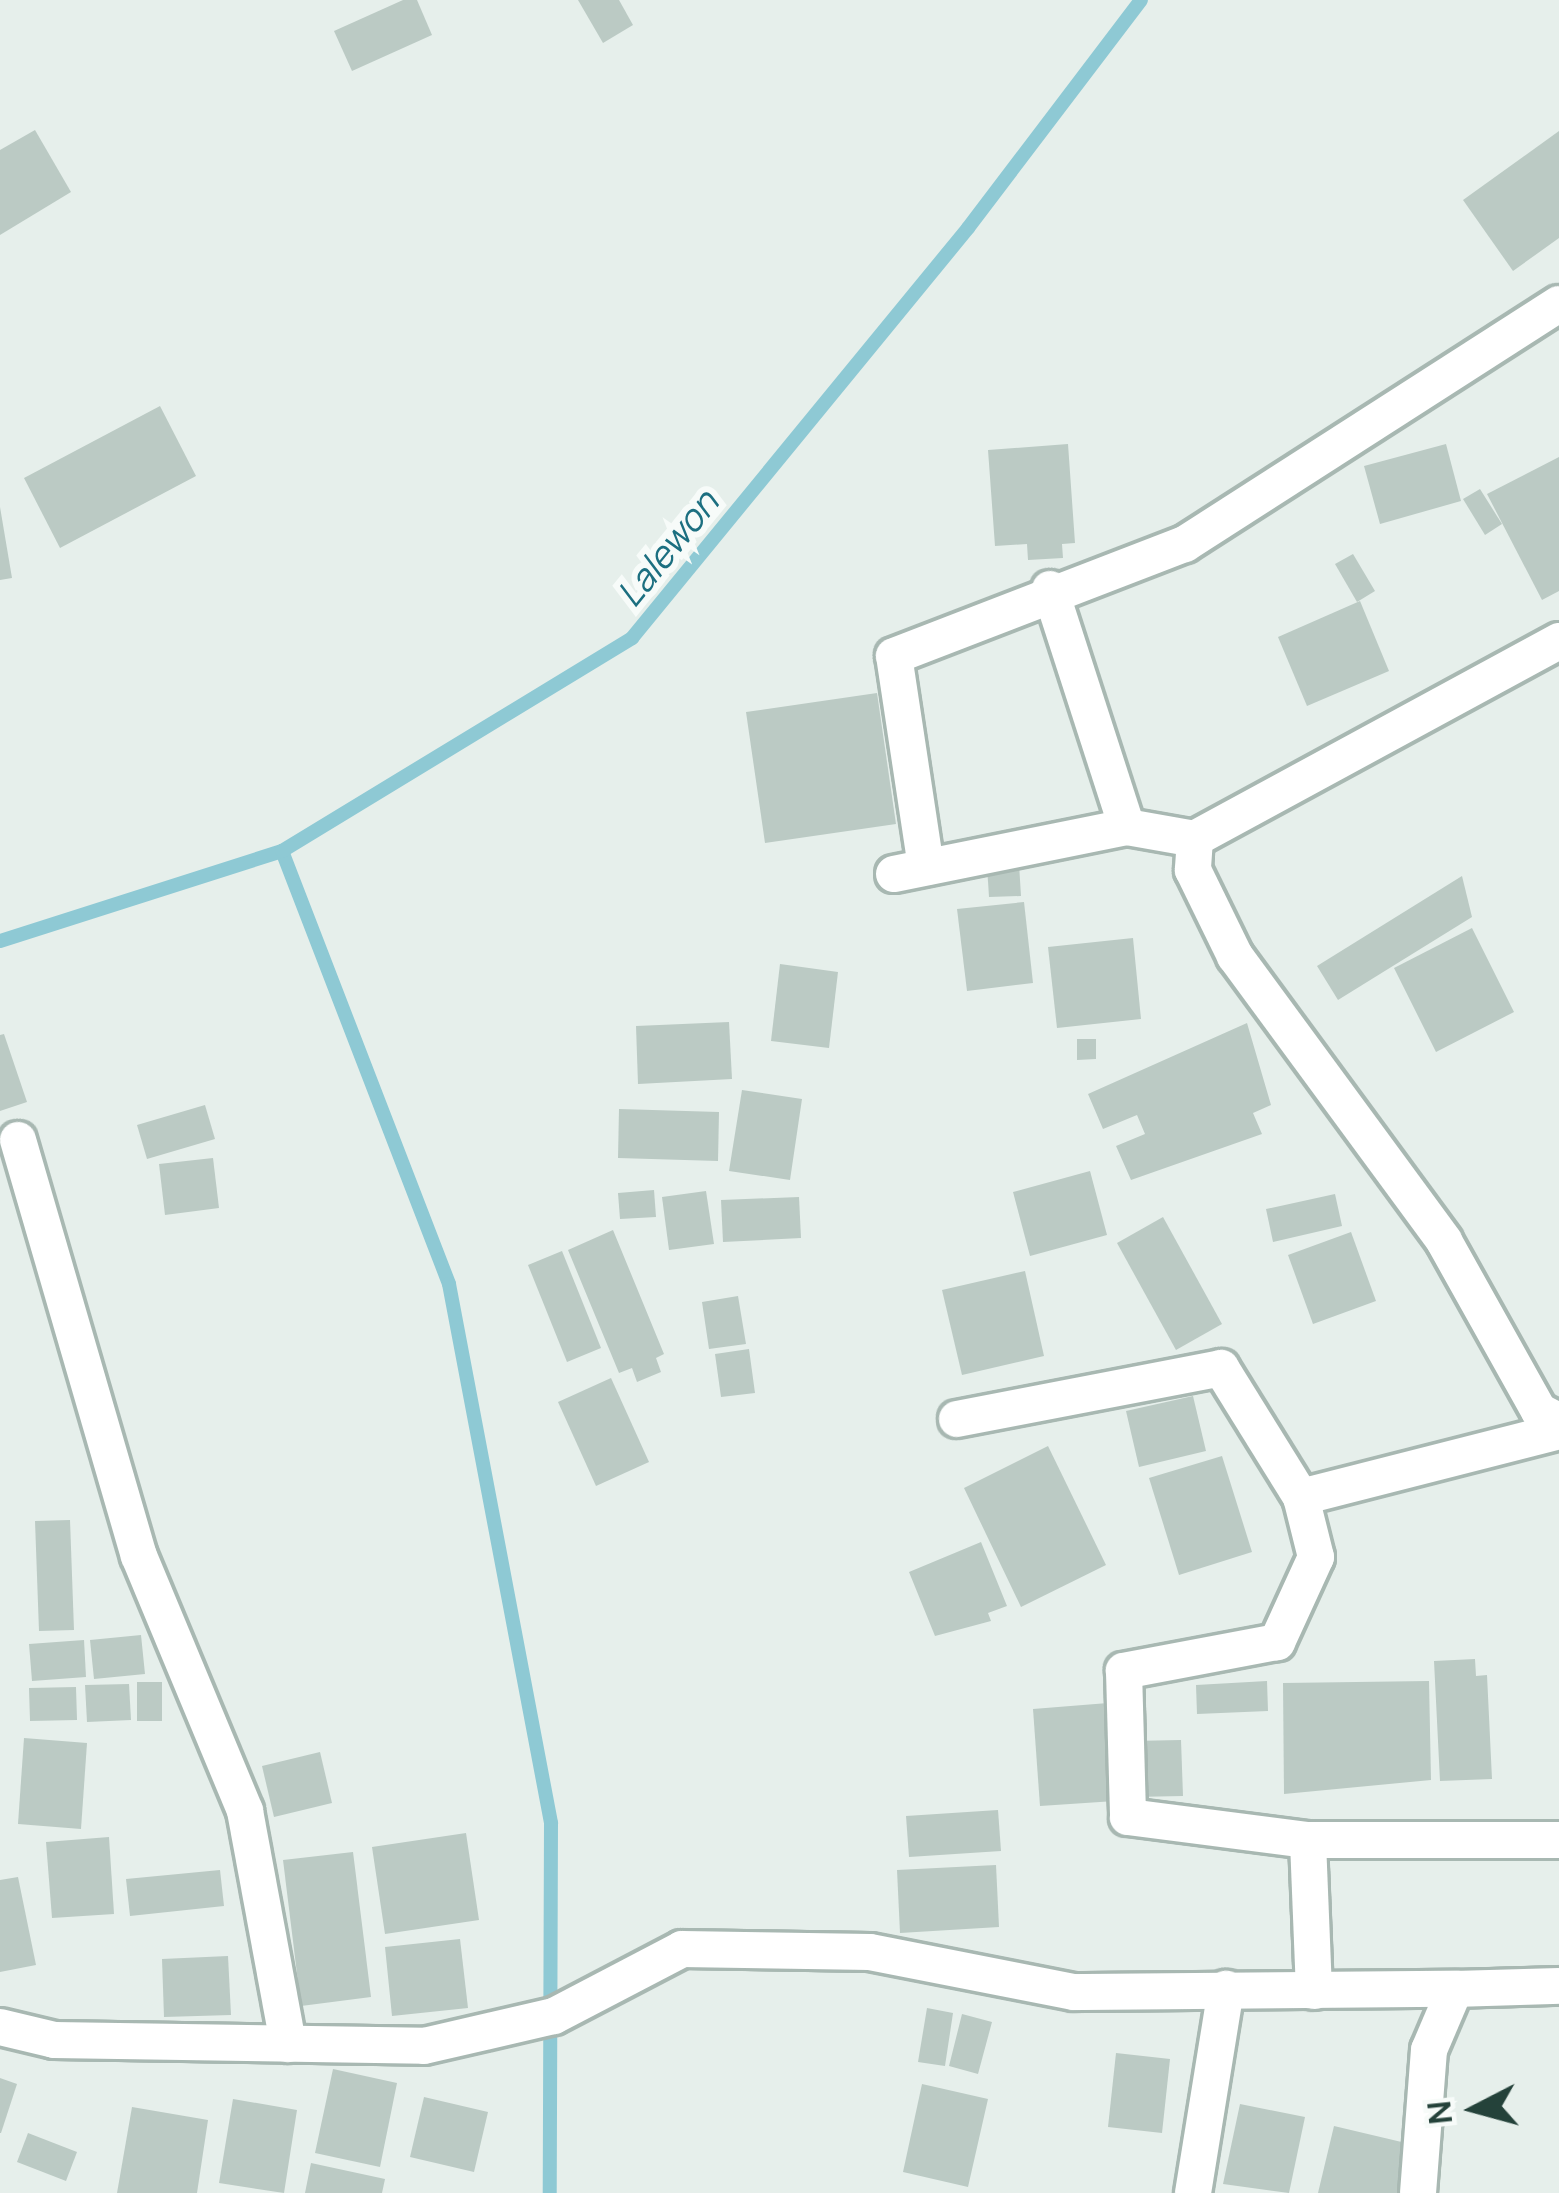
<!DOCTYPE html>
<html>
<head>
<meta charset="utf-8">
<style>
	body { margin:0 }
	#map { position:relative; width:1559px; height:2193px; overflow:hidden; background:#e6efeb; font-family:Manrope,sans-serif }
	div>[style] { position:absolute }
	.stream>* { height:14px; margin:-7px; padding:0 7px; transform-origin:7px; border-radius:7px; background:#8ec9d4 }
	.building>* { inset:0; background:#bbcac4 }
	.roads { filter:drop-shadow(3px 0 #a8b8b2) drop-shadow(-3px 0 #a8b8b2) drop-shadow(0 3px #a8b8b2) drop-shadow(0 -3px #a8b8b2) }
	.minor>* { height:36px; margin:-18px; padding:0 18px; transform-origin:18px; border-radius:18px; background:#fff }
	span { translate:-50% -50%; white-space:nowrap; text-align:center; line-height:1.15; -webkit-text-stroke:12px #f7fbf9; paint-order:stroke }
	.water-label { font-size:36px; color:#1c6f80; font-style:italic }
	.north { position:absolute; left:1415px; top:2049px; width:120px; height:120px; -webkit-text-stroke:9px #f7fbf9; paint-order:stroke; rotate:264deg; font-size:33px; font-weight:700; line-height:48px; text-align:center; color:#24423a }
	.north::after { content:''; display:block; margin:auto; width:42px; height:54px; background:#24423a; clip-path:polygon(50% 0,100% 100%,50% 72%,0 100%) }
</style>
</head>
<body>
<div id="map">
	<div class="stream">
		<i style="left:282px;top:851px;width:464px;rotate:68.9deg"></i>
		<i style="left:449px;top:1284px;width:549px;rotate:79.28deg"></i>
		<i style="left:551px;top:1823px;width:370px;rotate:90.2deg"></i>
		<i style="left:0;top:941px;width:296px;rotate:-17.7deg"></i>
		<i style="left:282px;top:851px;width:410px;rotate:-31.3deg"></i>
		<i style="left:632px;top:638px;width:530px;rotate:-50.66deg"></i>
		<i style="left:968px;top:228px;width:286px;rotate:-52.8deg"></i>
	</div>
	<div class="building">
		<i style="clip-path:polygon(403px 0,417px 0,432px 35px,352px 71px,334px 31px)"></i>
		<i style="clip-path:polygon(578px 0,619px 0,633px 25px,603px 43px)"></i>
		<i style="clip-path:polygon(35px 130px,71px 192px,0 235px,0 150px)"></i>
		<i style="clip-path:polygon(1559px 131px,1559px 238px,1513px 271px,1463px 200px)"></i>
		<i style="clip-path:polygon(160px 406px,196px 476px,60px 548px,24px 478px)"></i>
		<i style="clip-path:polygon(1068px 444px,1075px 543px,1062px 544px,1063px 558px,1028px 560px,1027px 544px,995px 546px,988px 450px)"></i>
		<i style="clip-path:polygon(1446px 444px,1461px 501px,1380px 524px,1364px 466px)"></i>
		<i style="clip-path:polygon(1559px 457px,1559px 591px,1542px 600px,1487px 494px)"></i>
		<i style="clip-path:polygon(1480px 489px,1502px 524px,1485px 535px,1463px 499px)"></i>
		<i style="clip-path:polygon(0 507px,12px 578px,0 580px)"></i>
		<i style="clip-path:polygon(1353px 554px,1375px 591px,1357px 602px,1335px 564px)"></i>
		<i style="clip-path:polygon(1360px 601px,1389px 671px,1307px 706px,1278px 637px)"></i>
		<i style="clip-path:polygon(877px 693px,896px 824px,765px 843px,746px 712px)"></i>
		<i style="clip-path:polygon(1019px 864px,1021px 896px,989px 897px,987px 866px)"></i>
		<i style="clip-path:polygon(1462px 876px,1472px 917px,1338px 1000px,1317px 966px)"></i>
		<i style="clip-path:polygon(1024px 902px,1033px 983px,967px 991px,957px 909px)"></i>
		<i style="clip-path:polygon(1472px 928px,1514px 1012px,1436px 1052px,1394px 968px)"></i>
		<i style="clip-path:polygon(1133px 938px,1141px 1019px,1057px 1028px,1048px 947px)"></i>
		<i style="clip-path:polygon(780px 964px,838px 972px,829px 1048px,771px 1041px)"></i>
		<i style="clip-path:polygon(729px 1022px,732px 1079px,638px 1084px,636px 1026px)"></i>
		<i style="clip-path:polygon(1247px 1023px,1271px 1105px,1253px 1113px,1262px 1134px,1131px 1180px,1116px 1146px,1145px 1134px,1137px 1115px,1103px 1129px,1088px 1094px)"></i>
		<i style="clip-path:polygon(4px 1034px,27px 1102px,0 1111px,0 1035px)"></i>
		<i style="clip-path:polygon(1077px 1039px,1096px 1039px,1096px 1059px,1077px 1060px)"></i>
		<i style="clip-path:polygon(742px 1090px,802px 1099px,790px 1180px,729px 1171px)"></i>
		<i style="clip-path:polygon(205px 1105px,215px 1139px,147px 1159px,137px 1125px)"></i>
		<i style="clip-path:polygon(619px 1109px,719px 1112px,718px 1161px,618px 1158px)"></i>
		<i style="clip-path:polygon(213px 1158px,219px 1208px,165px 1215px,159px 1164px)"></i>
		<i style="clip-path:polygon(1090px 1171px,1107px 1235px,1030px 1256px,1013px 1192px)"></i>
		<i style="clip-path:polygon(654px 1190px,656px 1217px,620px 1219px,618px 1193px)"></i>
		<i style="clip-path:polygon(706px 1191px,714px 1244px,669px 1250px,662px 1197px)"></i>
		<i style="clip-path:polygon(1335px 1194px,1342px 1226px,1273px 1242px,1266px 1209px)"></i>
		<i style="clip-path:polygon(799px 1197px,801px 1238px,723px 1242px,721px 1200px)"></i>
		<i style="clip-path:polygon(1163px 1217px,1222px 1324px,1176px 1350px,1117px 1243px)"></i>
		<i style="clip-path:polygon(613px 1230px,664px 1354px,656px 1358px,661px 1372px,637px 1382px,632px 1368px,619px 1373px,568px 1250px)"></i>
		<i style="clip-path:polygon(1351px 1232px,1376px 1301px,1313px 1324px,1288px 1255px)"></i>
		<i style="clip-path:polygon(562px 1251px,601px 1348px,567px 1362px,528px 1265px)"></i>
		<i style="clip-path:polygon(1025px 1271px,1044px 1356px,962px 1375px,942px 1290px)"></i>
		<i style="clip-path:polygon(738px 1296px,746px 1344px,709px 1349px,702px 1302px)"></i>
		<i style="clip-path:polygon(749px 1349px,755px 1393px,721px 1397px,715px 1354px)"></i>
		<i style="clip-path:polygon(611px 1378px,649px 1462px,596px 1486px,558px 1402px)"></i>
		<i style="clip-path:polygon(1193px 1396px,1206px 1451px,1139px 1467px,1126px 1411px)"></i>
		<i style="clip-path:polygon(1048px 1446px,1106px 1565px,1021px 1607px,964px 1488px)"></i>
		<i style="clip-path:polygon(1222px 1456px,1252px 1552px,1179px 1575px,1149px 1478px)"></i>
		<i style="clip-path:polygon(70px 1520px,74px 1630px,39px 1631px,35px 1521px)"></i>
		<i style="clip-path:polygon(981px 1542px,1007px 1606px,988px 1613px,991px 1621px,935px 1636px,909px 1572px)"></i>
		<i style="clip-path:polygon(141px 1635px,145px 1674px,94px 1679px,90px 1640px)"></i>
		<i style="clip-path:polygon(84px 1640px,86px 1677px,32px 1681px,29px 1644px)"></i>
		<i style="clip-path:polygon(1475px 1659px,1476px 1676px,1487px 1675px,1492px 1779px,1440px 1781px,1434px 1661px)"></i>
		<i style="clip-path:polygon(1267px 1681px,1268px 1711px,1197px 1714px,1196px 1685px)"></i>
		<i style="clip-path:polygon(1429px 1681px,1431px 1780px,1284px 1794px,1283px 1683px)"></i>
		<i style="clip-path:polygon(137px 1682px,162px 1682px,162px 1721px,137px 1721px)"></i>
		<i style="clip-path:polygon(129px 1684px,131px 1720px,87px 1722px,85px 1685px)"></i>
		<i style="clip-path:polygon(76px 1687px,77px 1720px,30px 1721px,29px 1688px)"></i>
		<i style="clip-path:polygon(1108px 1703px,1115px 1801px,1040px 1806px,1033px 1709px)"></i>
		<i style="clip-path:polygon(24px 1738px,87px 1743px,81px 1829px,18px 1824px)"></i>
		<i style="clip-path:polygon(1181px 1740px,1183px 1796px,1133px 1797px,1132px 1741px)"></i>
		<i style="clip-path:polygon(320px 1752px,332px 1803px,274px 1817px,262px 1766px)"></i>
		<i style="clip-path:polygon(998px 1810px,1001px 1851px,909px 1857px,906px 1816px)"></i>
		<i style="clip-path:polygon(466px 1833px,479px 1920px,385px 1934px,372px 1847px)"></i>
		<i style="clip-path:polygon(109px 1837px,114px 1914px,52px 1918px,46px 1842px)"></i>
		<i style="clip-path:polygon(353px 1852px,371px 1997px,301px 2006px,283px 1860px)"></i>
		<i style="clip-path:polygon(996px 1865px,999px 1927px,900px 1933px,897px 1870px)"></i>
		<i style="clip-path:polygon(220px 1870px,224px 1906px,130px 1916px,126px 1879px)"></i>
		<i style="clip-path:polygon(18px 1877px,36px 1965px,0 1972px,0 1880px)"></i>
		<i style="clip-path:polygon(460px 1939px,468px 2008px,392px 2016px,385px 1947px)"></i>
		<i style="clip-path:polygon(228px 1956px,231px 2015px,164px 2017px,162px 1959px)"></i>
		<i style="clip-path:polygon(927px 2008px,953px 2013px,945px 2066px,918px 2062px)"></i>
		<i style="clip-path:polygon(962px 2014px,992px 2022px,978px 2074px,949px 2066px)"></i>
		<i style="clip-path:polygon(1116px 2053px,1170px 2059px,1162px 2133px,1108px 2127px)"></i>
		<i style="clip-path:polygon(333px 2069px,397px 2083px,380px 2167px,315px 2153px)"></i>
		<i style="clip-path:polygon(0 2078px,17px 2084px,1px 2133px,0 2133px)"></i>
		<i style="clip-path:polygon(922px 2084px,988px 2099px,968px 2187px,903px 2172px)"></i>
		<i style="clip-path:polygon(424px 2097px,488px 2112px,474px 2172px,410px 2157px)"></i>
		<i style="clip-path:polygon(233px 2099px,297px 2110px,284px 2193px,219px 2183px)"></i>
		<i style="clip-path:polygon(1240px 2104px,1305px 2117px,1289px 2193px,1223px 2184px)"></i>
		<i style="clip-path:polygon(132px 2107px,208px 2120px,197px 2193px,117px 2193px)"></i>
		<i style="clip-path:polygon(1334px 2126px,1410px 2144px,1398px 2193px,1318px 2193px)"></i>
		<i style="clip-path:polygon(28px 2133px,77px 2152px,66px 2181px,17px 2162px)"></i>
		<i style="clip-path:polygon(311px 2163px,385px 2179px,382px 2193px,305px 2193px)"></i>
	</div>
	<div class="roads">
		<div class="minor">
			<i style="left:1050px;top:589px;width:250px;rotate:72.1deg"></i>
			<i style="left:1559px;top:641px;width:414px;rotate:151.5deg"></i>
			<i style="left:1195px;top:839px;width:31px;rotate:94deg"></i>
			<i style="left:1193px;top:870px;width:96px;rotate:64deg"></i>
			<i style="left:1235px;top:956px;width:353px;rotate:53.7deg"></i>
			<i style="left:1444px;top:1241px;width:195px;rotate:60.8deg"></i>
			<i style="left:1539px;top:1411px;width:22px;rotate:27deg"></i>
			<i style="left:926px;top:867px;width:213px;rotate:-98.6deg"></i>
			<i style="left:894px;top:656px;width:312px;rotate:-21.1deg"></i>
			<i style="left:1185px;top:544px;width:444px;rotate:-32.7deg"></i>
			<i style="left:894px;top:874px;width:238px;rotate:-11.4deg"></i>
			<i style="left:1127px;top:827px;width:69px;rotate:10deg"></i>
			<i style="left:18px;top:1140px;width:433px;rotate:73.8deg"></i>
			<i style="left:139px;top:1556px;width:276px;rotate:67.4deg"></i>
			<i style="left:245px;top:1811px;width:237px;rotate:79.5deg"></i>
			<i style="left:957px;top:1419px;width:269px;rotate:-10.9deg"></i>
			<i style="left:1221px;top:1368px;width:152px;rotate:58.2deg"></i>
			<i style="left:1301px;top:1497px;width:266px;rotate:-14.3deg"></i>
			<i style="left:1301px;top:1497px;width:62px;rotate:76deg"></i>
			<i style="left:1316px;top:1557px;width:94px;rotate:114.6deg"></i>
			<i style="left:1277px;top:1642px;width:156px;rotate:169.3deg"></i>
			<i style="left:1124px;top:1671px;width:146px;rotate:88.4deg"></i>
			<i style="left:1128px;top:1817px;width:181px;rotate:7.3deg"></i>
			<i style="left:1455px;top:1989px;width:104px;rotate:-1.7deg"></i>
			<i style="left:1314px;top:1991px;width:151px;rotate:-92.3deg"></i>
			<i style="left:1308px;top:1840px;width:251px"></i>
			<i style="left:0;top:2027px;width:56px;rotate:13.5deg"></i>
			<i style="left:54px;top:2040px;width:370px;rotate:0.9deg"></i>
			<i style="left:424px;top:2046px;width:133px;rotate:-13deg"></i>
			<i style="left:554px;top:2016px;width:144px;rotate:-27.6deg"></i>
			<i style="left:682px;top:1949px;width:188px;rotate:0.9deg"></i>
			<i style="left:870px;top:1952px;width:208px;rotate:11.1deg"></i>
			<i style="left:1074px;top:1992px;width:381px;rotate:-0.5deg"></i>
			<i style="left:1455px;top:1989px;width:66px;rotate:113.1deg"></i>
			<i style="left:1429px;top:2050px;width:143px;rotate:94.4deg"></i>
			<i style="left:1193px;top:2193px;width:207px;rotate:-80.8deg"></i>
		</div>
	</div>
	<div class="water-label">
		<span style="left:667px;top:548px;rotate:-51deg">Lalewon</span>
	</div>
	<div class="north">N</div>
</div>
</body>
</html>
